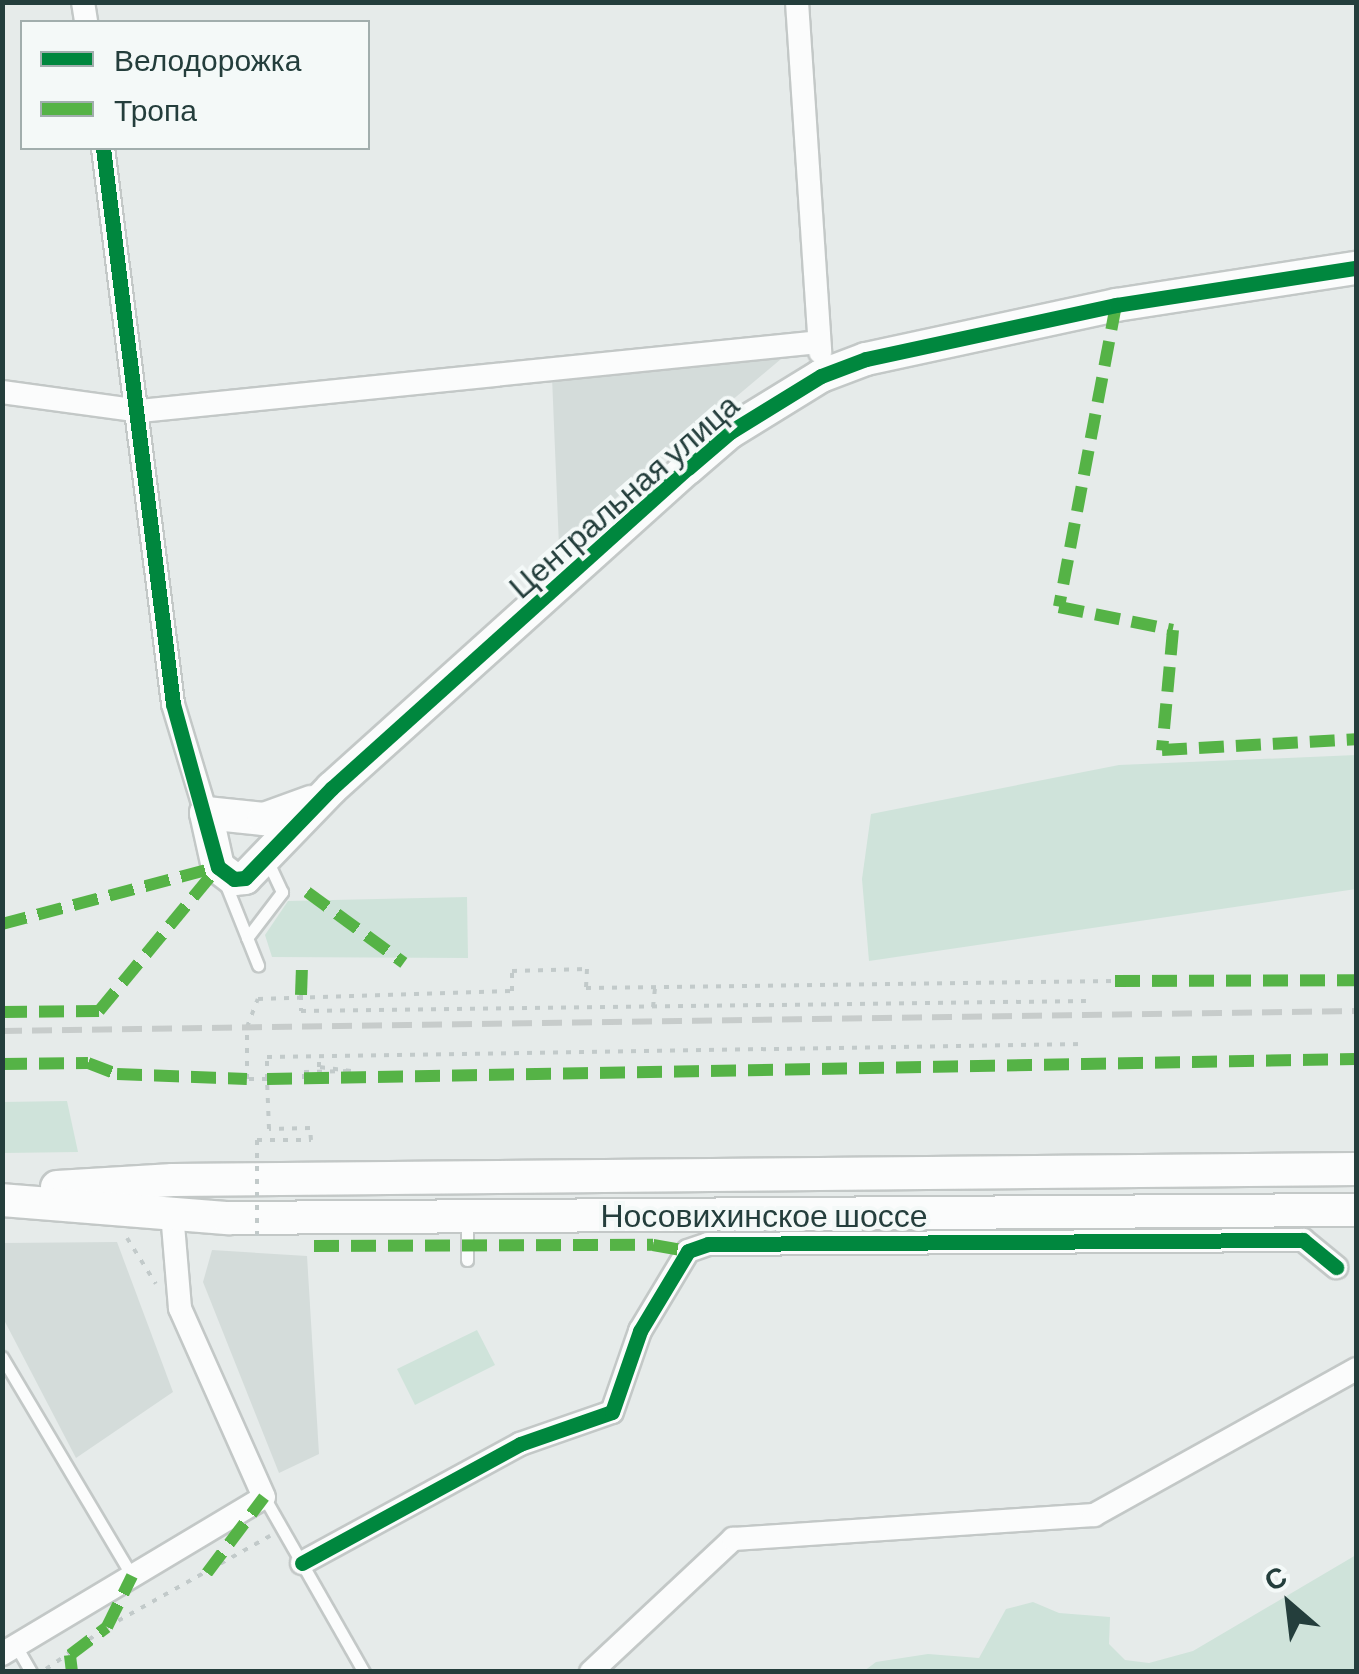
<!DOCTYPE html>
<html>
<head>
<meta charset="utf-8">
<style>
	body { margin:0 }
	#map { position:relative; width:1359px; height:1674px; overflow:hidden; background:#e6ebea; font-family:Barlow,sans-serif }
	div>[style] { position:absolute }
	.built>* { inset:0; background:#d4dcda }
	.green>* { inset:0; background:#cfe3da }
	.path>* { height:4px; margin-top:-2px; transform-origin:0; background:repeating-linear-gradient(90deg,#c2caca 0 5px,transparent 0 13px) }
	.roads { filter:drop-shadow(2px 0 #c3c8c7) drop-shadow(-2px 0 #c3c8c7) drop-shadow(0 2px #c3c8c7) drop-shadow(0 -2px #c3c8c7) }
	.lane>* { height:11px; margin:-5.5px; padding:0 5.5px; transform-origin:5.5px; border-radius:5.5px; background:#fbfcfc }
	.street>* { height:22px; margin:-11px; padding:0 11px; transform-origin:11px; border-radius:11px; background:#fbfcfc }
	.secondary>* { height:32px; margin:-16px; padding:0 16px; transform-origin:16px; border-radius:16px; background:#fbfcfc }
	.rail>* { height:6px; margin-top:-3px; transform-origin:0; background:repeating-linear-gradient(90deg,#c7cccb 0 20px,transparent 0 30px) }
	.path-bridge>* { height:4px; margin-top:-2px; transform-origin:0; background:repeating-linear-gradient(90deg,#c2caca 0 5px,transparent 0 13px) }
	.quiet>* { height:12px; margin-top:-6px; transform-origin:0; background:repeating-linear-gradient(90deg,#55b346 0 25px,transparent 0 37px) }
	.cycleway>* { height:15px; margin:-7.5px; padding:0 7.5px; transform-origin:7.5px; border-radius:7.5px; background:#00873e }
	span { translate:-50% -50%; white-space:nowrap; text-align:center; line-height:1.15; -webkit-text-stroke:8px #f4f9f8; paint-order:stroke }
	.street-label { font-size:32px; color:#243e3c }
	.frame { position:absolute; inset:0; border:5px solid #243e3c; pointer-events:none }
	.legend { position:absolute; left:20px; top:20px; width:350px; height:130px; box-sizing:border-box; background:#f4f9f8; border:2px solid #a1aead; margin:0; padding:12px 18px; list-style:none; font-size:30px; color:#243e3c }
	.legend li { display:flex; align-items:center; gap:20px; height:50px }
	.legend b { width:50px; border:2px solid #a1aead }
	.north { position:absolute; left:1239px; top:1554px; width:100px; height:100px; -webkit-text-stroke:8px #f4f9f8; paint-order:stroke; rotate:332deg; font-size:28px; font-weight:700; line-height:40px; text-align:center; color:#243e3c }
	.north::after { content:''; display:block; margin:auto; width:35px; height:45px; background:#243e3c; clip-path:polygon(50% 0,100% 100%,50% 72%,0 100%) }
</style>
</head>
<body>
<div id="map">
	<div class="built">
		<i style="clip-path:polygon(781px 359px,559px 546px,552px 377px)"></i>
		<i style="clip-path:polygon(117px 1242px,173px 1392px,76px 1458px,3px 1318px,3px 1243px)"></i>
		<i style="clip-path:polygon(212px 1250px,307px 1256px,319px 1454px,279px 1473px,203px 1282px)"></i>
	</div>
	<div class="green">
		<i style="clip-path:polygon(1356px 755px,1356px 889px,869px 961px,862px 879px,871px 814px,1119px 765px)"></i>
		<i style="clip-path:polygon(467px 897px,468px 958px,272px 957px,265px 935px,288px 901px)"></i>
		<i style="clip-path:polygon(67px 1101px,78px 1152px,3px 1153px,3px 1102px)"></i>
		<i style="clip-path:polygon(477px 1330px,495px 1365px,415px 1405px,397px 1369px)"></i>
		<i style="clip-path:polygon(1356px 1555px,1356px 1671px,864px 1671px,876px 1662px,928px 1654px,979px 1658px,1006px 1609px,1033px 1602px,1059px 1613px,1110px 1617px,1109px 1644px,1125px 1660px,1149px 1663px,1193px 1651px)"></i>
	</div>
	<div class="path">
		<i style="left:301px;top:995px;width:16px;rotate:90deg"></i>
		<i style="left:301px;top:1011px;width:785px;rotate:-0.73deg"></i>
		<i style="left:653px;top:1007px;width:20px;rotate:-84deg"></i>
		<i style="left:267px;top:1079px;width:22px;rotate:-90deg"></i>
		<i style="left:267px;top:1057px;width:817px;rotate:-0.91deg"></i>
		<i style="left:304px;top:1079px;width:7px;rotate:-90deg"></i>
		<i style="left:304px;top:1072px;width:47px;rotate:-1.2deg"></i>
		<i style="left:351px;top:1071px;width:32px;rotate:-173deg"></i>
		<i style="left:319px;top:1067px;width:11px;rotate:-90deg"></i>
		<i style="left:257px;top:1140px;width:54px"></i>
		<i style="left:311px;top:1140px;width:12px;rotate:-95deg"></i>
		<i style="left:310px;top:1128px;width:41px;rotate:178.6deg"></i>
		<i style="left:269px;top:1129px;width:50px;rotate:-92.3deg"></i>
		<i style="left:267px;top:1079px;width:20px;rotate:180deg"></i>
		<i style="left:247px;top:1079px;width:52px;rotate:-90deg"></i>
		<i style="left:247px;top:1027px;width:30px;rotate:-69deg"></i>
		<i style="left:258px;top:999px;width:254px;rotate:-1.8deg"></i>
		<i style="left:512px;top:991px;width:20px;rotate:-90deg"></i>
		<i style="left:512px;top:971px;width:75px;rotate:-1.5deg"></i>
		<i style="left:587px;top:969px;width:19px;rotate:93deg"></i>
		<i style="left:586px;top:988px;width:529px;rotate:-0.76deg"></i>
		<i style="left:127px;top:1238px;width:54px;rotate:57.8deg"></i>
		<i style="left:46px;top:1669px;width:74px;rotate:-34.5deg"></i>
		<i style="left:107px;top:1627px;width:187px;rotate:-29.2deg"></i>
	</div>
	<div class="roads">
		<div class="lane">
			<i style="left:224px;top:880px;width:92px;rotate:68.2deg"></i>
			<i style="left:247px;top:938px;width:58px;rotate:-52.7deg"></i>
			<i style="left:282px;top:892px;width:33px;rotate:-115deg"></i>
			<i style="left:467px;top:1260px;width:41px;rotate:-90deg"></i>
			<i style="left:2px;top:1357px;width:255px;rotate:59.3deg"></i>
			<i style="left:264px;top:1497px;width:202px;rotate:60.3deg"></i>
			<i style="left:16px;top:1646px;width:30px;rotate:60deg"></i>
		</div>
		<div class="street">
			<i style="left:83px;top:2px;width:20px;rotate:81deg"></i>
			<i style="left:797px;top:2px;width:351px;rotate:86.2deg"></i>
			<i style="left:103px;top:148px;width:560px;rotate:82.82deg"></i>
			<i style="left:173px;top:704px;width:114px;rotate:73.2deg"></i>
			<i style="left:2px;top:392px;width:139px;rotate:7.8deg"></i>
			<i style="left:140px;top:411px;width:682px;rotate:-5.8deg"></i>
			<i style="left:302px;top:1563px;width:248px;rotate:-28.6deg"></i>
			<i style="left:520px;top:1444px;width:97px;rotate:-19.2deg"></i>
			<i style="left:612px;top:1412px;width:86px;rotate:-70.9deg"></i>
			<i style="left:640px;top:1331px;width:93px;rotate:-59deg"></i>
			<i style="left:688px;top:1251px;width:21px;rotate:-19deg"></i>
			<i style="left:708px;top:1244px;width:595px;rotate:-0.39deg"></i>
			<i style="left:1303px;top:1240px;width:43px;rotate:39.3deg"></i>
			<i style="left:2px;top:1654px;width:305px;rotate:-30.9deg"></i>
			<i style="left:264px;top:1497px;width:207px;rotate:-114deg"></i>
			<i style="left:180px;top:1308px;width:95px;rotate:-94.8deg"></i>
			<i style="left:591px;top:1672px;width:195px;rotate:-43.1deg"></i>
			<i style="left:733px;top:1539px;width:362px;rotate:-3.8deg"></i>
			<i style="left:1094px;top:1515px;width:300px;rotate:-29.1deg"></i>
		</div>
		<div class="secondary">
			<i style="left:206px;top:813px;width:55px;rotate:77.5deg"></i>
			<i style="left:218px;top:867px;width:20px;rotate:37deg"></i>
			<i style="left:234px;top:879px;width:11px;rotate:-5deg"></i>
			<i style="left:245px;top:878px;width:125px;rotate:-46deg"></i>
			<i style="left:332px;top:788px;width:479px;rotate:-42deg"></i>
			<i style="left:688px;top:468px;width:55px;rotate:-40.6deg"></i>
			<i style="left:730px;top:432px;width:107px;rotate:-31.6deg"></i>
			<i style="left:821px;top:376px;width:48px;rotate:-20.7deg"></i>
			<i style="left:866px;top:359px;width:256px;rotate:-12.2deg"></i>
			<i style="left:1116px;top:305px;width:243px;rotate:-8.8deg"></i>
			<i style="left:206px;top:813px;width:58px;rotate:5.9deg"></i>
			<i style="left:264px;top:819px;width:50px;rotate:-19.9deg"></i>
			<i style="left:57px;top:1187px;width:116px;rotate:-3.5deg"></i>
			<i style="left:173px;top:1180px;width:1183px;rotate:-0.53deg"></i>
			<i style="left:2px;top:1200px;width:227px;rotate:4.6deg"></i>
			<i style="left:228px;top:1218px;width:1128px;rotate:-0.41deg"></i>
		</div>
	</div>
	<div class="rail">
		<i style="left:2px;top:1031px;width:1354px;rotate:-0.85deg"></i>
	</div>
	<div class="path-bridge">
		<i style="left:257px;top:1140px;width:104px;rotate:90deg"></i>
	</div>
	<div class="quiet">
		<i style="left:1116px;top:305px;width:307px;rotate:100.7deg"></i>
		<i style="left:1059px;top:607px;width:116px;rotate:11.4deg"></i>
		<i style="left:1173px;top:630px;width:121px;rotate:95.2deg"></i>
		<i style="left:1162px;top:750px;width:194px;rotate:-3.2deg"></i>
		<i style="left:307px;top:892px;width:120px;rotate:36.2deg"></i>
		<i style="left:2px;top:924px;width:223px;rotate:-14.8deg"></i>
		<i style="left:1115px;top:981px;width:241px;rotate:-0.2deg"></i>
		<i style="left:301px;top:995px;width:30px;rotate:-88deg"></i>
		<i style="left:2px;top:1012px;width:97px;rotate:-0.6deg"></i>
		<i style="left:99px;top:1011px;width:187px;rotate:-50.4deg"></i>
		<i style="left:2px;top:1064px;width:86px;rotate:-0.7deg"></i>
		<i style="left:88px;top:1063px;width:31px;rotate:21deg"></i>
		<i style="left:117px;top:1074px;width:130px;rotate:2.2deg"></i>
		<i style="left:267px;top:1079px;width:1089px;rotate:-1.05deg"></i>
		<i style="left:314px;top:1246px;width:339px;rotate:-0.2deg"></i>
		<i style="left:653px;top:1245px;width:36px;rotate:10deg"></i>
		<i style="left:207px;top:1573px;width:95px;rotate:-53.1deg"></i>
		<i style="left:72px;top:1672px;width:17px;rotate:-97deg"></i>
		<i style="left:70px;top:1655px;width:46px;rotate:-37.1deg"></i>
		<i style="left:107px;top:1627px;width:57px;rotate:-63.9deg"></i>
	</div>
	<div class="cycleway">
		<i style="left:103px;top:148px;width:560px;rotate:82.82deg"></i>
		<i style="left:173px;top:704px;width:169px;rotate:74.6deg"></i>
		<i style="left:218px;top:867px;width:20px;rotate:37deg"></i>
		<i style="left:234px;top:879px;width:11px;rotate:-5deg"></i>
		<i style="left:245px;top:878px;width:125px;rotate:-46deg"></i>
		<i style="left:332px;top:788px;width:479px;rotate:-42deg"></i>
		<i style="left:688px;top:468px;width:55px;rotate:-40.6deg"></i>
		<i style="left:730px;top:432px;width:107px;rotate:-31.6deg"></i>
		<i style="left:821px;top:376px;width:48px;rotate:-20.7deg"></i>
		<i style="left:866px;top:359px;width:256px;rotate:-12.2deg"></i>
		<i style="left:1116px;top:305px;width:243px;rotate:-8.8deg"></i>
		<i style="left:302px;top:1563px;width:248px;rotate:-28.6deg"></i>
		<i style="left:520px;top:1444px;width:97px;rotate:-19.2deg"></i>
		<i style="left:612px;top:1412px;width:86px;rotate:-70.9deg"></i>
		<i style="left:640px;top:1331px;width:93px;rotate:-59deg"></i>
		<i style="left:688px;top:1251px;width:21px;rotate:-19deg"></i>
		<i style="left:708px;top:1244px;width:595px;rotate:-0.39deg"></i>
		<i style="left:1303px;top:1240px;width:43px;rotate:39.3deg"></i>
	</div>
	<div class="street-label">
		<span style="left:623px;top:495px;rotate:-41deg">Центральная улица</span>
		<span style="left:764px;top:1214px">Носовихинское шоссе</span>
	</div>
	<div class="frame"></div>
	<ul class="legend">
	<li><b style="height:12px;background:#00873e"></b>Велодорожка</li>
	<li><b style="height:12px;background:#55b346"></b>Тропа</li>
	</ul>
	<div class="north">С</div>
</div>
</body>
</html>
